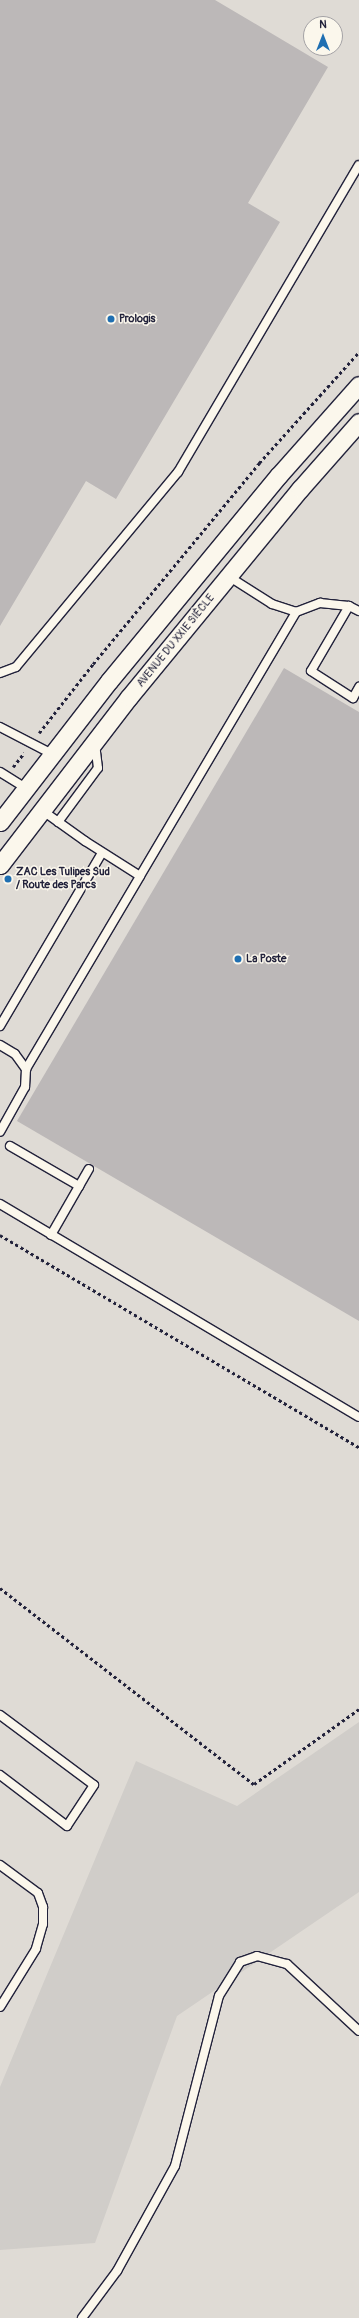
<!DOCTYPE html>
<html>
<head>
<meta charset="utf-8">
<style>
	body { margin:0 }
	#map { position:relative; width:359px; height:2318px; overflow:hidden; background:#eeeae2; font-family:Pangolin,sans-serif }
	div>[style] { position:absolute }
	.built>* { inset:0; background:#dfdbd5 }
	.green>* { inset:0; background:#d0cdc9 }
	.building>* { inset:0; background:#bcb8b8 }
	.path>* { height:2.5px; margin-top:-1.25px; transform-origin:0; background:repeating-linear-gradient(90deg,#22223b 0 3px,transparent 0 6px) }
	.roads { filter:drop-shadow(1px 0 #22223b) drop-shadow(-1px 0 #22223b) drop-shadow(0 1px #22223b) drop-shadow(0 -1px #22223b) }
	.service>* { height:8px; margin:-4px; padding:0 4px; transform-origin:4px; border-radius:4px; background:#fbf7ec }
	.minor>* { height:17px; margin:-8.5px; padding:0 8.5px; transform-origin:8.5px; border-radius:8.5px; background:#fbf7ec }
	.dots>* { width:11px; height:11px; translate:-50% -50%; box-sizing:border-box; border:2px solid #fbf7ec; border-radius:50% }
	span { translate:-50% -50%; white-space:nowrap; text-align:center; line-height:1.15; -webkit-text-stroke:3px #fbf7ec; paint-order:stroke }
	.poi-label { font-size:11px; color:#22223b; font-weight:700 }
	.left { translate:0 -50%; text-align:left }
	.street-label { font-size:11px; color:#22223b }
	.north { position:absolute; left:303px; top:16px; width:40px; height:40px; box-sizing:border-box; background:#fbf7ec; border:1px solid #a4a2a5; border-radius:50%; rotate:0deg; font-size:11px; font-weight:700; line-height:16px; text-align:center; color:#22223b }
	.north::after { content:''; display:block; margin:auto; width:14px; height:18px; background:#1f6fb2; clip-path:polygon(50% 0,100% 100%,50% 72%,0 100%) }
</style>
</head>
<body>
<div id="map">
	<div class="built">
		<i style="clip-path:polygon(evenodd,0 0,359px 0,359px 2318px,0 2318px,0 0,311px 24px,335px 24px,335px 48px,311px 48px,311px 24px)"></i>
	</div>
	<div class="green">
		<i style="clip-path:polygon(359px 1722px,359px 1892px,177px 2016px,95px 2243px,0 2250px,0 2087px,136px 1761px,237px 1806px)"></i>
	</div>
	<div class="building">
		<i style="clip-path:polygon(0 0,215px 0,328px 67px,248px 203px,280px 222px,116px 499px,86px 481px,0 626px)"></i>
		<i style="clip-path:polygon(284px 668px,359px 712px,359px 1321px,17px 1121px)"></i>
	</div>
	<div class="path">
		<i style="left:39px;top:733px;width:88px;rotate:-52deg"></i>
		<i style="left:93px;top:664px;width:261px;rotate:-50.4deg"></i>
		<i style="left:259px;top:463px;width:149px;rotate:-48deg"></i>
		<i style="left:13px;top:767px;width:18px;rotate:-52deg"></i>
		<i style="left:0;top:1235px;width:417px;rotate:30.6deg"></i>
		<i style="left:0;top:1588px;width:321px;rotate:37.7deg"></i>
		<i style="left:254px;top:1784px;width:129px;rotate:-35.5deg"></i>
	</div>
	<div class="roads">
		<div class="service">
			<i style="left:228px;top:576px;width:52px;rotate:32.5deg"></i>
			<i style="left:272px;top:604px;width:25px;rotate:18deg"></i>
			<i style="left:296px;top:612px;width:26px;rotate:-21deg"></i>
			<i style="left:320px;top:603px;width:29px;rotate:6deg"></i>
			<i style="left:349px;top:606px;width:11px;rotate:27deg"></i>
			<i style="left:349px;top:606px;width:75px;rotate:120.3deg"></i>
			<i style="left:311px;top:671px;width:50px;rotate:32.7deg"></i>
			<i style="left:353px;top:698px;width:13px;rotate:-61deg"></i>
			<i style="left:0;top:673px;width:17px;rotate:-21deg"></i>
			<i style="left:16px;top:667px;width:254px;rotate:-50.3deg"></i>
			<i style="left:178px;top:472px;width:356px;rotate:-59.5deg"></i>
			<i style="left:0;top:727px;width:59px;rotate:27.4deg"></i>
			<i style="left:0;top:772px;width:31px;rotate:32deg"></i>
			<i style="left:43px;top:811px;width:52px;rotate:35.5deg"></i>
			<i style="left:85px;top:841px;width:65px;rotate:32.5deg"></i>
			<i style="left:140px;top:876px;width:307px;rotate:-59.4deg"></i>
			<i style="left:58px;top:822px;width:67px;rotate:-53.5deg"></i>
			<i style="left:98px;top:768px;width:24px;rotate:-97deg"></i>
			<i style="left:0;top:1026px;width:201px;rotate:-59.5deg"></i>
			<i style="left:0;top:1045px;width:17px;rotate:31deg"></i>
			<i style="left:15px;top:1054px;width:19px;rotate:54deg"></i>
			<i style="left:26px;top:1069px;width:18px;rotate:93deg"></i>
			<i style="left:25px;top:1087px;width:51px;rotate:119.1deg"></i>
			<i style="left:26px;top:1069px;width:224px;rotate:-59.4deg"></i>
			<i style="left:10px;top:1146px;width:80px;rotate:30.1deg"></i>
			<i style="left:0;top:1204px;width:417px;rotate:30.7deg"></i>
			<i style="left:51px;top:1235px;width:76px;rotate:-60.1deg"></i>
			<i style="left:0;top:1715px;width:117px;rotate:36.7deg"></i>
			<i style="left:94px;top:1785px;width:49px;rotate:123.4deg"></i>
			<i style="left:67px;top:1826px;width:84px;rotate:-142.7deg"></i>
			<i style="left:0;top:1865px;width:47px;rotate:36.4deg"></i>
			<i style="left:38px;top:1893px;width:15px;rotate:70deg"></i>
			<i style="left:43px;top:1907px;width:17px;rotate:90deg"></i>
			<i style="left:43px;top:1924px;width:26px;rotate:106deg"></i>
			<i style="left:36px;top:1949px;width:68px;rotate:121.8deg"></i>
			<i style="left:82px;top:2318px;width:59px;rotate:-53.3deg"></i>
			<i style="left:117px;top:2271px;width:120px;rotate:-61.1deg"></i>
			<i style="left:175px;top:2166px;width:176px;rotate:-75.5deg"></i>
			<i style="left:219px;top:1996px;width:40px;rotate:-58deg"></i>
			<i style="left:240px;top:1962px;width:18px;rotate:-19deg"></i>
			<i style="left:257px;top:1956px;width:31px;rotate:15deg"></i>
			<i style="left:287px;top:1964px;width:98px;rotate:42.9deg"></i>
		</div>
		<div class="minor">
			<i style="left:0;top:822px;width:178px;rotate:-52.3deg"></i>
			<i style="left:109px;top:681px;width:267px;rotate:-50.5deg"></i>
			<i style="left:279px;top:475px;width:120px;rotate:-48.4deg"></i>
			<i style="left:0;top:865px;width:212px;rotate:-52.5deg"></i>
			<i style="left:129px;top:697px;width:269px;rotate:-50.6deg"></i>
			<i style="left:300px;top:489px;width:89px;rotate:-48.6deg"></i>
		</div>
	</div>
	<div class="dots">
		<i style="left:111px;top:319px;background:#1f6fb2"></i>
		<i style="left:8px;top:879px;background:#1f6fb2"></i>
		<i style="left:238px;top:959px;background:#1f6fb2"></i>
	</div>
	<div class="poi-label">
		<span class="left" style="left:119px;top:319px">Prologis</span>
		<span class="left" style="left:16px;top:879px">ZAC Les Tulipes Sud<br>/ Route des Parcs</span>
		<span class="left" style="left:246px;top:959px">La Poste</span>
	</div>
	<div class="street-label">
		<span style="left:176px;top:641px;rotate:-51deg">AVENUE DU XXIE SIÈCLE</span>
	</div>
	<div class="north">N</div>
</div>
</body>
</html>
